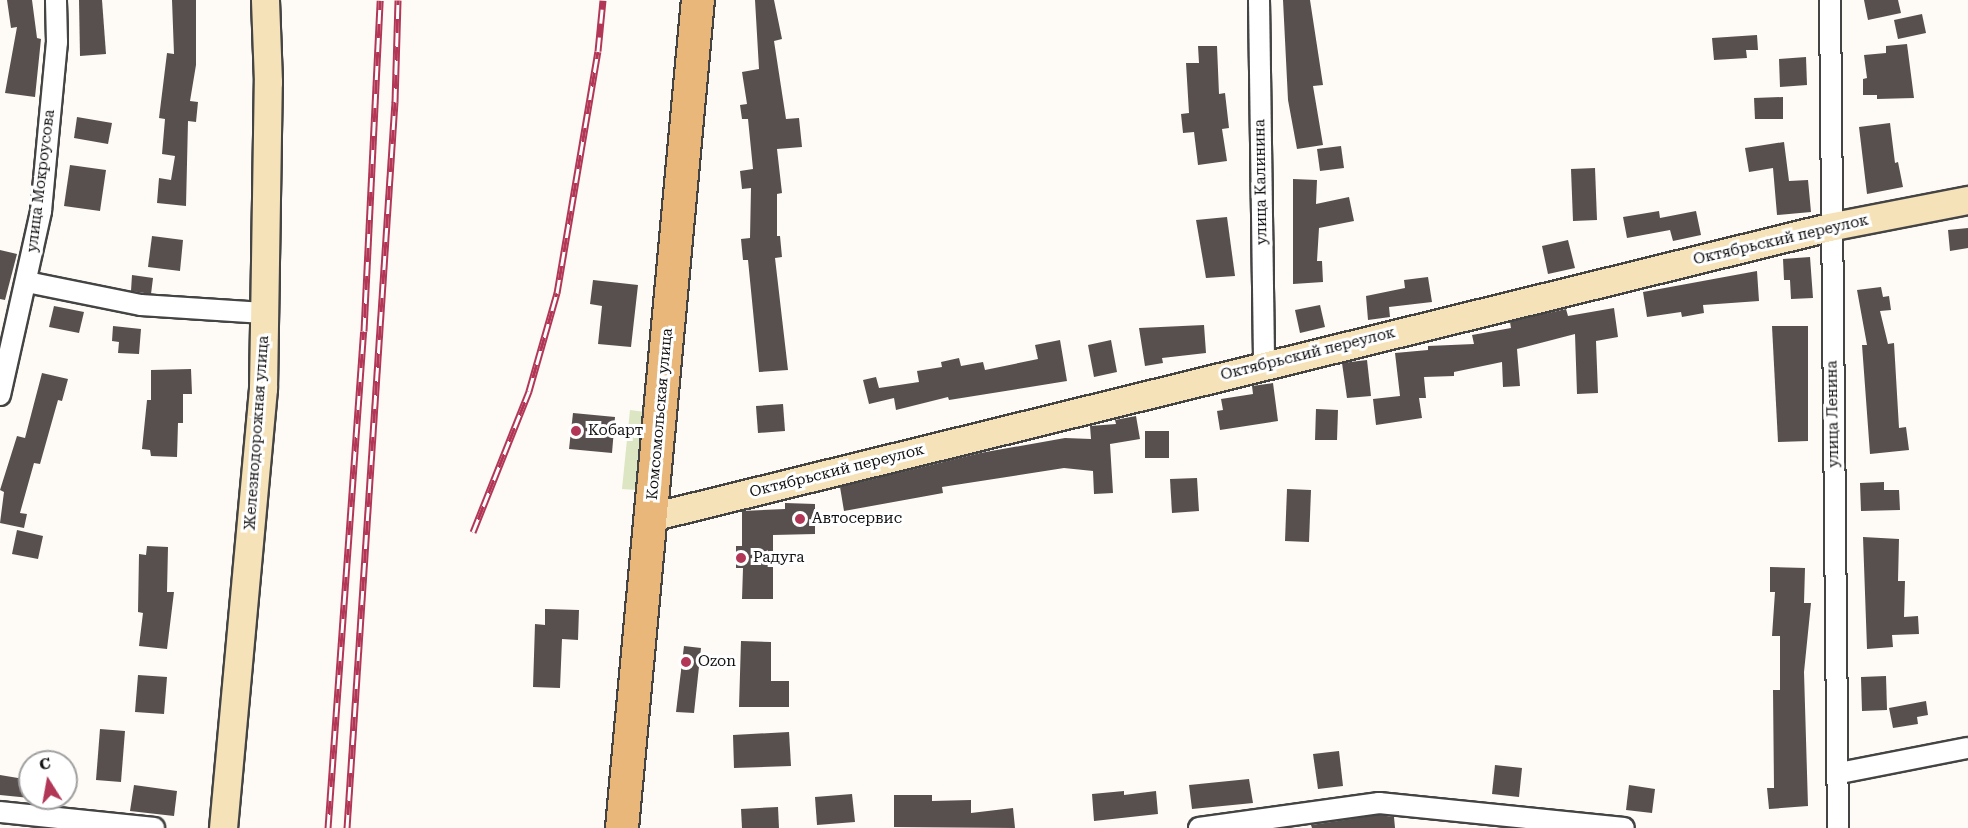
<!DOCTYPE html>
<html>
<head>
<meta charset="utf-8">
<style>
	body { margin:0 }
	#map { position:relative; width:1968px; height:828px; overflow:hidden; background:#fefaf5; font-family:"Roboto Serif",serif }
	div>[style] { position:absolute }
	.green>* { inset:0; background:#dce6c2 }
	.building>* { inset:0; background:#58504e }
	.roads { filter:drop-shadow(2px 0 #444) drop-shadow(-2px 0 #444) drop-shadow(0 2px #444) drop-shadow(0 -2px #444) }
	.street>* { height:20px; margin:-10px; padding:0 10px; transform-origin:10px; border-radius:10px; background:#fff }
	.secondary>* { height:27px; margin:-13.5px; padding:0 13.5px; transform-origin:13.5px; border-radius:13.5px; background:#f6e2b8 }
	.primary>* { height:32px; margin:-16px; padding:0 16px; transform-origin:16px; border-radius:16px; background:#e9b77a }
	.rail>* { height:7px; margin-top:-3.5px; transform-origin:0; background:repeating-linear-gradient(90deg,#fff 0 14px,#b23757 0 28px); box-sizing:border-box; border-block:2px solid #b23757 }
	.dots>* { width:16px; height:16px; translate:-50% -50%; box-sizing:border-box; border:3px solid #fff; border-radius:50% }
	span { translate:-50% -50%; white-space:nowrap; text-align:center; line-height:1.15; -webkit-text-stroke:6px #fff; paint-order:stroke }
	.street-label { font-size:15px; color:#111 }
	.poi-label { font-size:15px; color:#111 }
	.left { translate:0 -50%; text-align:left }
	.north { position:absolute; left:18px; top:750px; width:60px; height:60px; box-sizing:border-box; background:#fff; border:2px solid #a0a0a0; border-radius:50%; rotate:349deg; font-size:16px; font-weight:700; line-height:24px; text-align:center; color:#111 }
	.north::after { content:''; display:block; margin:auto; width:21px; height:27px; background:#b23757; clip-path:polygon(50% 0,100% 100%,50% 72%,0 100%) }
</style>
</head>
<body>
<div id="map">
	<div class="green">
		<i style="clip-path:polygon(630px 410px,645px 412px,637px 490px,622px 489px)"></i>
	</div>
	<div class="building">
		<i style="clip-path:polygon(7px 0,32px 0,37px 38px,41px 39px,35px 97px,5px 93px,17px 27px,11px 28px)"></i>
		<i style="clip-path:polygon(79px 0,102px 0,106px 54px,80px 56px)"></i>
		<i style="clip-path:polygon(172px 0,196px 0,196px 65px,190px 101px,198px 102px,196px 122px,188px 121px,186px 206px,157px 203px,159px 178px,171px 180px,175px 156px,162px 154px,165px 119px,159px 118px,167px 53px,174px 54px)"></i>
		<i style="clip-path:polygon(755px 0,774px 0,782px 39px,774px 41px,786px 119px,799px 118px,802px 147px,777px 149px,782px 193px,777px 194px,777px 236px,780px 236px,782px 257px,775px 258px,788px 370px,759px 372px,748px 260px,743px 260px,741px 239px,750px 238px,751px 188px,742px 189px,740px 171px,753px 169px,748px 119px,742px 119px,740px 105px,747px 104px,742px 72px,759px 69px)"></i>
		<i style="clip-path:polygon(1283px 0,1310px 0,1323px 85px,1313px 86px,1323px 145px,1297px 149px,1288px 100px)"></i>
		<i style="clip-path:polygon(1864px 0,1898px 0,1901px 13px,1868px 20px)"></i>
		<i style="clip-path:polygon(1922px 14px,1926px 33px,1898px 39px,1894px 20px)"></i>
		<i style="clip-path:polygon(1757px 35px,1758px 50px,1746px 50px,1747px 58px,1714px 60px,1712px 38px)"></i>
		<i style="clip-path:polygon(1907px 44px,1914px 98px,1877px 99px,1877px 95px,1863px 95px,1863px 79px,1867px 78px,1864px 55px,1886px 53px,1886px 46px)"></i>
		<i style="clip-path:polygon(1198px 46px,1217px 46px,1219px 94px,1225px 93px,1229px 128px,1222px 129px,1227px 161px,1198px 165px,1194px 132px,1183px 133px,1181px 114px,1189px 113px,1186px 63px,1199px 63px)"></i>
		<i style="clip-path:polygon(1806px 57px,1807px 85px,1780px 87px,1779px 59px)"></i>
		<i style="clip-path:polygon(1783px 97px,1783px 119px,1755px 119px,1754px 98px)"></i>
		<i style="clip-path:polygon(77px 117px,112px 123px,108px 144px,74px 138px)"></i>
		<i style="clip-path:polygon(1890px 123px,1895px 163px,1898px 162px,1903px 187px,1867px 194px,1859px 127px)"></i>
		<i style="clip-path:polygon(1784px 142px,1789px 181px,1808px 180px,1811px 212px,1777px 215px,1773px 168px,1749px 172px,1745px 148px)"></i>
		<i style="clip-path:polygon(1341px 146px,1344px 168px,1320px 171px,1317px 149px)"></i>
		<i style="clip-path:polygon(70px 165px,106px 170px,100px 211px,64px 206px)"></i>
		<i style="clip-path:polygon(1595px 168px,1597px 220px,1573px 221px,1571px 169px)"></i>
		<i style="clip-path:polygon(1293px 179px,1317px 180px,1316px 204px,1349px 197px,1354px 221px,1319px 228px,1317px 261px,1322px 261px,1323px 282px,1293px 284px)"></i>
		<i style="clip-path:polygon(1659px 211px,1660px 218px,1696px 211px,1701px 235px,1673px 241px,1670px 230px,1627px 238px,1623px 217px)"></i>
		<i style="clip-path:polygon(1227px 217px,1235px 276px,1206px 278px,1196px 220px)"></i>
		<i style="clip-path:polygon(1968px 228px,1968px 248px,1950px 251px,1948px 230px)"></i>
		<i style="clip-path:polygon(152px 236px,183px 240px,180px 271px,148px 267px)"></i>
		<i style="clip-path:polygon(1568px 240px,1575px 268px,1548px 274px,1542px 246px)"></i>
		<i style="clip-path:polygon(0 250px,17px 254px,5px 300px,0 299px)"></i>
		<i style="clip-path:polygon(1810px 257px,1813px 298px,1791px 299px,1790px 280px,1784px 280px,1783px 259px)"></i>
		<i style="clip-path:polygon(1757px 271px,1759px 301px,1703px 305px,1704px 313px,1682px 317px,1681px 312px,1647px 317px,1643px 292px)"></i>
		<i style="clip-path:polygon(132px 275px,153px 278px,151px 294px,131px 291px)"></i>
		<i style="clip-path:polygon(1428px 277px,1432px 302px,1389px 307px,1390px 317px,1368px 320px,1366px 296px,1405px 288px,1404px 280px)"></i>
		<i style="clip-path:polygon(593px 280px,638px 285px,631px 347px,598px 344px,602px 306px,590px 304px)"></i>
		<i style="clip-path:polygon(1881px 287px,1883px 297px,1889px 296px,1891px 310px,1880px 311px,1888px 344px,1894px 343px,1899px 428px,1906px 427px,1909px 450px,1870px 454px,1862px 345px,1867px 345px,1857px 290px)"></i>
		<i style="clip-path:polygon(1320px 305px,1325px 327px,1300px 333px,1295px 310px)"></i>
		<i style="clip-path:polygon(54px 306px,84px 312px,79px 333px,49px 327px)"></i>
		<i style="clip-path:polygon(1614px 308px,1618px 337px,1596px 341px,1598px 393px,1577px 394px,1575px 334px,1517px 349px,1520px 386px,1503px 387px,1502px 362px,1454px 372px,1454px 376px,1424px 377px,1426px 398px,1419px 398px,1422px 418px,1376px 425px,1373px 399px,1400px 396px,1395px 353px,1428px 350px,1428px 346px,1474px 344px,1472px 335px,1511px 328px,1510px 322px,1530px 317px,1566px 309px,1568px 316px)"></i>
		<i style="clip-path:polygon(1204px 325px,1206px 353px,1162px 358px,1163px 363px,1145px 366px,1139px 328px)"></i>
		<i style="clip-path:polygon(113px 326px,141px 329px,139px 354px,118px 353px,119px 342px,112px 341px)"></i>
		<i style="clip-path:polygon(1772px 326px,1808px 326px,1808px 441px,1778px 442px)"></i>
		<i style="clip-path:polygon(1060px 340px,1067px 381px,949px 400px,948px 397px,896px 410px,894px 398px,869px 404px,863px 380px,876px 377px,879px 388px,919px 382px,917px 371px,942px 367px,941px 362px,959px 358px,961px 366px,983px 362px,985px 370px,1038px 359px,1035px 345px)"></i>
		<i style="clip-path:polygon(1111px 340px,1117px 372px,1094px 377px,1088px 345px)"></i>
		<i style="clip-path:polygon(1367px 360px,1371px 396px,1347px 398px,1342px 363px)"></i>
		<i style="clip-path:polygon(191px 369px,192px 394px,183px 394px,183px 423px,178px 423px,177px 457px,151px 456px,150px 450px,142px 449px,147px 400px,151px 400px,151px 370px)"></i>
		<i style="clip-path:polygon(42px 373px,68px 379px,62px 401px,58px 400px,40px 464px,34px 463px,20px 513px,27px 514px,24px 528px,0 523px,4px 492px,0 490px,17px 436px,25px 438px)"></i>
		<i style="clip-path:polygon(1273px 383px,1278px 421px,1220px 430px,1217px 411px,1223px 410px,1221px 399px,1253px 394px,1252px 386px)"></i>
		<i style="clip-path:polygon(783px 404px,785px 431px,758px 433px,756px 406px)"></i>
		<i style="clip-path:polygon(1316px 409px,1338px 410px,1337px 440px,1315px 440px)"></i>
		<i style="clip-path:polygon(573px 413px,615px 417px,612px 453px,569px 449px)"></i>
		<i style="clip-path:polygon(1136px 416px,1140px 439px,1110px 444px,1113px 493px,1094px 494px,1093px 471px,1064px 468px,942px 487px,943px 493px,844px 511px,840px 487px,980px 453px,1065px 438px,1091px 439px,1090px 426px,1116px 424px,1115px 420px)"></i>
		<i style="clip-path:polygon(1145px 431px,1169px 431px,1169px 458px,1145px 458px)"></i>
		<i style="clip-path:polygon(1197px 478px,1199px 511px,1172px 513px,1170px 479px)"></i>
		<i style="clip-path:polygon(1884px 482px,1884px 490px,1899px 490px,1900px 510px,1861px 511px,1860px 483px)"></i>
		<i style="clip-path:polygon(1287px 489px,1311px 490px,1309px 542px,1285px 541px)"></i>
		<i style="clip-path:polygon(785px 503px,815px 504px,815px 534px,773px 535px,773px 599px,742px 599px,743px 568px,736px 568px,736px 546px,742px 546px,742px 511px,785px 509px)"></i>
		<i style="clip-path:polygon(17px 530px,43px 536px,38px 559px,12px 554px)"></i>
		<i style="clip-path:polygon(1863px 537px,1899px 539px,1898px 581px,1905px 581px,1904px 617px,1918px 616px,1919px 634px,1892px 635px,1893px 647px,1867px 649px)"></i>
		<i style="clip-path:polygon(147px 546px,168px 547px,167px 592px,174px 592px,167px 649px,139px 646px,143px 613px,138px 612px,139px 554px,146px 555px)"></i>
		<i style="clip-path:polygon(1770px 567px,1805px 568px,1804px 603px,1811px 603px,1804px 672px,1808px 806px,1769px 809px,1767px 788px,1774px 788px,1773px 690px,1780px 690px,1780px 636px,1772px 636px,1775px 592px,1770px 592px)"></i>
		<i style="clip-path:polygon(545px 609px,579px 610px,578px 640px,562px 639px,560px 688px,533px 687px,535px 624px,545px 625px)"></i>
		<i style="clip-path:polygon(741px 641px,771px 642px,771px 681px,789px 681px,789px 707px,739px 707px)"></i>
		<i style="clip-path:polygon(684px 646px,701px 648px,694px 713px,676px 712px)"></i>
		<i style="clip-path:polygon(138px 675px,167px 677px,164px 714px,135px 712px)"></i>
		<i style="clip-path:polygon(1886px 676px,1887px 710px,1862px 711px,1861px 677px)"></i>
		<i style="clip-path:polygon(1926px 701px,1928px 715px,1917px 717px,1918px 724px,1893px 728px,1889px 708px)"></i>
		<i style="clip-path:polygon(100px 729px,125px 731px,121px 782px,96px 780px)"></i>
		<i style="clip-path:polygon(789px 732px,791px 766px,734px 768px,733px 735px)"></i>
		<i style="clip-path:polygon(1339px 751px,1343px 786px,1318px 789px,1313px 754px)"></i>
		<i style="clip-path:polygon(1495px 765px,1522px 768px,1519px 797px,1492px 794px)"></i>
		<i style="clip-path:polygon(0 775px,30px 780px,30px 798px,0 795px)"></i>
		<i style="clip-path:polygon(1249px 779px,1253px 803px,1192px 809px,1189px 785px)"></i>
		<i style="clip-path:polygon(134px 785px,177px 791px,174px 816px,130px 811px)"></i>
		<i style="clip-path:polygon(1629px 785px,1655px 789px,1652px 813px,1626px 810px)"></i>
		<i style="clip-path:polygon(1124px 791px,1124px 795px,1156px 791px,1158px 814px,1094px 821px,1092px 794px)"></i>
		<i style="clip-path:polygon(852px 794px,855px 822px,817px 825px,815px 797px)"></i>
		<i style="clip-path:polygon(894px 795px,932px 795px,932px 801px,971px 800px,971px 813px,1013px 808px,1015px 828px,894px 827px)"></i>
		<i style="clip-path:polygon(778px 807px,779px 828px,742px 828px,741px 809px)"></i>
		<i style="clip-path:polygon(1379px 815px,1394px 817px,1395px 828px,1312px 828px,1311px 825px)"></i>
	</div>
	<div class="roads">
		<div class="street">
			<i style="left:1259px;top:0;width:365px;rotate:89.2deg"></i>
			<i style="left:1830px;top:0;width:828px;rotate:89.45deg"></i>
			<i style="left:27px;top:282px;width:116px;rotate:11.4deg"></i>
			<i style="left:141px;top:305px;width:123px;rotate:3.7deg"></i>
			<i style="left:0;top:395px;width:189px;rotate:-77.4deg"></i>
			<i style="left:41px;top:211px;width:170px;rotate:-84.6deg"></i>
			<i style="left:57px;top:42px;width:42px;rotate:-91.4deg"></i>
			<i style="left:1840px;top:773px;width:130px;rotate:-11.1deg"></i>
			<i style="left:0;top:812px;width:155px;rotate:5.9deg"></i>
			<i style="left:1199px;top:828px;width:182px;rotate:-7.9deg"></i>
			<i style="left:1379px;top:803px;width:246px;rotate:5.8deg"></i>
		</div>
		<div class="secondary">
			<i style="left:651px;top:517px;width:1213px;rotate:-13.83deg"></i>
			<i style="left:1829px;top:227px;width:142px;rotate:-11deg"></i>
			<i style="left:223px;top:828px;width:441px;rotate:-84.8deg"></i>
			<i style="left:263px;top:389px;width:307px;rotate:-89.1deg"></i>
			<i style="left:268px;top:82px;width:82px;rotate:-92.1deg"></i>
		</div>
		<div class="primary">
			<i style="left:622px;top:828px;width:831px;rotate:-84.76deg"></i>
		</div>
	</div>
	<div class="rail">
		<i style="left:473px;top:532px;width:152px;rotate:-68.3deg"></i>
		<i style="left:529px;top:391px;width:102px;rotate:-74.1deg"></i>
		<i style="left:557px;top:293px;width:245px;rotate:-80.4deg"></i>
		<i style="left:598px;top:51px;width:51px;rotate:-84.4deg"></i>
		<i style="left:328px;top:828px;width:498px;rotate:-85.9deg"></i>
		<i style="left:364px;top:331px;width:331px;rotate:-87.2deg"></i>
		<i style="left:347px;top:828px;width:728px;rotate:-86.22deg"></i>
		<i style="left:395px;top:102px;width:102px;rotate:-88.3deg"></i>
	</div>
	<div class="dots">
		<i style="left:576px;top:431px;background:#b23757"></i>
		<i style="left:800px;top:519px;background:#b23757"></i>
		<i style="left:741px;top:558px;background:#b23757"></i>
		<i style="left:686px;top:662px;background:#b23757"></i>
	</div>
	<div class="street-label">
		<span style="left:41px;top:181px;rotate:-83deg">улица Мокроусова</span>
		<span style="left:1261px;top:182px;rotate:-91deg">улица Калинина</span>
		<span style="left:1781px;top:240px;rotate:-13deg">Октябрьский переулок</span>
		<span style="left:1308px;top:354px;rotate:-14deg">Октябрьский переулок</span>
		<span style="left:660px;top:414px;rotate:-85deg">Комсомольская улица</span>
		<span style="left:1833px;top:414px;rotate:-91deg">улица Ленина</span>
		<span style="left:257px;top:433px;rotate:-86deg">Железнодорожная улица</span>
		<span style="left:837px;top:471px;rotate:-14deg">Октябрьский переулок</span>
	</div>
	<div class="poi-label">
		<span class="left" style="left:588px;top:431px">Кобарт</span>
		<span class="left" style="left:812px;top:519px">Автосервис</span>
		<span class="left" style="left:753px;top:558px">Радуга</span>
		<span class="left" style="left:698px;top:662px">Ozon</span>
	</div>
	<div class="north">С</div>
</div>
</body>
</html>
